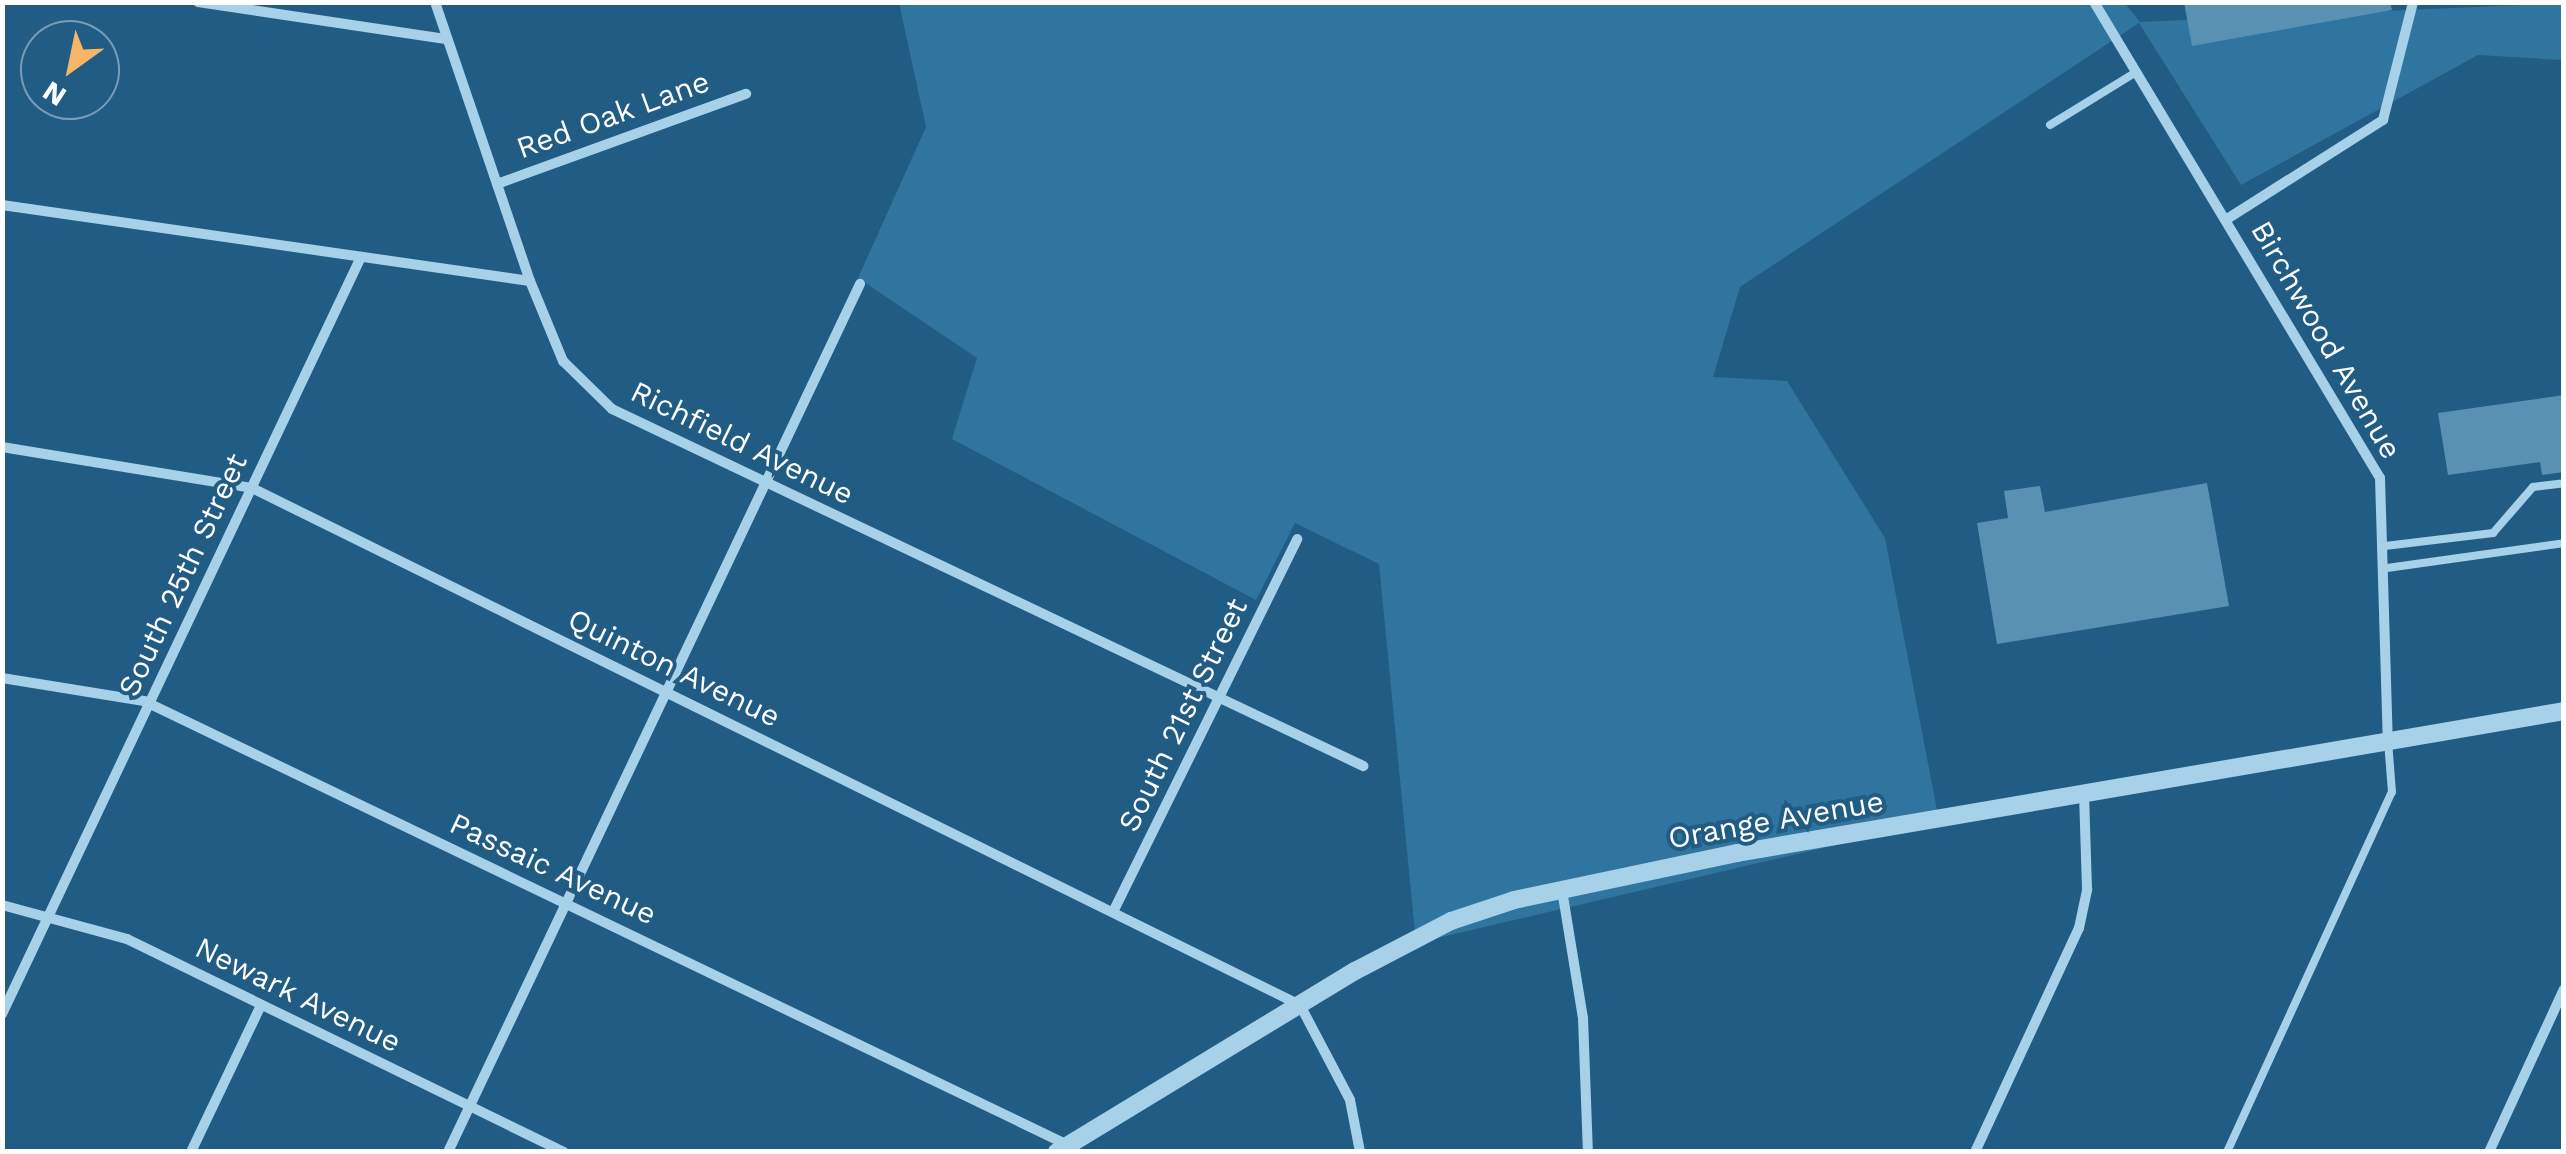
<!DOCTYPE html>
<html>
<head>
<meta charset="utf-8">
<style>
	body { margin:0 }
	#map { position:relative; width:2566px; height:1154px; overflow:hidden; background:#205c83; font-family:"Work Sans",sans-serif }
	div>[style] { position:absolute }
	.green>* { inset:0; background:#30759f }
	.building>* { inset:0; background:#5991b3 }
	.service>* { height:8px; margin:-4px; padding:0 4px; transform-origin:4px; border-radius:4px; background:#a7d0e9 }
	.minor>* { height:10px; margin:-5px; padding:0 5px; transform-origin:5px; border-radius:5px; background:#a7d0e9 }
	.tertiary>* { height:18px; margin:-9px; padding:0 9px; transform-origin:9px; border-radius:9px; background:#a7d0e9 }
	span { translate:-50% -50%; white-space:nowrap; text-align:center; line-height:1.15; -webkit-text-stroke:8px #205c83; paint-order:stroke }
	.street-label { font-size:30px; color:#fff }
	.frame { position:absolute; inset:0; border:5px solid #fff; pointer-events:none }
	.north { position:absolute; left:20px; top:20px; width:100px; height:100px; box-sizing:border-box; background:#205c83; border:2px solid #799db5; border-radius:50%; rotate:213deg; font-size:28px; font-weight:700; line-height:40px; text-align:center; color:#fff }
	.north::after { content:''; display:block; margin:auto; width:35px; height:45px; background:#f6b568; clip-path:polygon(50% 0,100% 100%,50% 72%,0 100%) }
</style>
</head>
<body>
<div id="map">
	<div class="green">
		<i style="clip-path:polygon(2124px 2px,2140px 22px,2563px 3px,2563px 67px,2561px 60px,2478px 55px,2241px 185px,2139px 23px,1740px 287px,1713px 377px,1787px 381px,1885px 538px,1939px 821px,1416px 943px,1379px 564px,1295px 523px,1256px 600px,952px 439px,977px 358px,858px 278px,926px 127px,899px 3px)"></i>
	</div>
	<div class="building">
		<i style="clip-path:polygon(2184px 2px,2390px 2px,2392px 10px,2192px 46px)"></i>
		<i style="clip-path:polygon(2564px 395px,2564px 472px,2542px 475px,2540px 462px,2448px 475px,2438px 413px)"></i>
		<i style="clip-path:polygon(2207px 483px,2229px 606px,1997px 644px,1977px 523px,2008px 518px,2004px 491px,2040px 486px,2045px 512px)"></i>
	</div>
	<div class="service">
		<i style="left:2050px;top:125px;width:101px;rotate:-31.6deg"></i>
		<i style="left:2385px;top:546px;width:109px;rotate:-6.9deg"></i>
		<i style="left:2493px;top:533px;width:61px;rotate:-49deg"></i>
		<i style="left:2533px;top:487px;width:31px;rotate:-7deg"></i>
		<i style="left:2387px;top:568px;width:179px;rotate:-8deg"></i>
		<i style="left:2227px;top:1152px;width:396px;rotate:-65.4deg"></i>
		<i style="left:2392px;top:792px;width:51px;rotate:-94.5deg"></i>
	</div>
	<div class="minor">
		<i style="left:198px;top:2px;width:252px;rotate:8.5deg"></i>
		<i style="left:435px;top:2px;width:295px;rotate:71.2deg"></i>
		<i style="left:2094px;top:2px;width:555px;rotate:59deg"></i>
		<i style="left:2380px;top:478px;width:263px;rotate:88.3deg"></i>
		<i style="left:497px;top:184px;width:265px;rotate:-19.9deg"></i>
		<i style="left:2px;top:205px;width:533px;rotate:8.19deg"></i>
		<i style="left:530px;top:281px;width:87px;rotate:67.6deg"></i>
		<i style="left:563px;top:361px;width:69px;rotate:44.4deg"></i>
		<i style="left:612px;top:409px;width:832px;rotate:25.42deg"></i>
		<i style="left:2227px;top:219px;width:185px;rotate:-32.4deg"></i>
		<i style="left:2383px;top:120px;width:122px;rotate:-75.7deg"></i>
		<i style="left:2px;top:447px;width:253px;rotate:9.3deg"></i>
		<i style="left:252px;top:488px;width:1169px;rotate:26.26deg"></i>
		<i style="left:1300px;top:1005px;width:107px;rotate:62.2deg"></i>
		<i style="left:1350px;top:1100px;width:53px;rotate:79.1deg"></i>
		<i style="left:2px;top:678px;width:144px;rotate:9.2deg"></i>
		<i style="left:144px;top:701px;width:1030px;rotate:25.67deg"></i>
		<i style="left:1562px;top:890px;width:130px;rotate:80.7deg"></i>
		<i style="left:1583px;top:1018px;width:134px;rotate:87.9deg"></i>
		<i style="left:2px;top:905px;width:130px;rotate:15.2deg"></i>
		<i style="left:127px;top:939px;width:486px;rotate:26deg"></i>
		<i style="left:1113px;top:912px;width:416px;rotate:-63.7deg"></i>
		<i style="left:2px;top:1014px;width:838px;rotate:-64.63deg"></i>
		<i style="left:191px;top:1152px;width:163px;rotate:-64.5deg"></i>
		<i style="left:448px;top:1152px;width:961px;rotate:-64.61deg"></i>
		<i style="left:1975px;top:1152px;width:247px;rotate:-65.1deg"></i>
		<i style="left:2079px;top:928px;width:40px;rotate:-78deg"></i>
		<i style="left:2087px;top:889px;width:96px;rotate:-91.8deg"></i>
		<i style="left:2489px;top:1152px;width:179px;rotate:-65.3deg"></i>
	</div>
	<div class="tertiary">
		<i style="left:1057px;top:1152px;width:349px;rotate:-31.3deg"></i>
		<i style="left:1355px;top:971px;width:108px;rotate:-27.5deg"></i>
		<i style="left:1451px;top:921px;width:66px;rotate:-18.4deg"></i>
		<i style="left:1514px;top:900px;width:228px;rotate:-11.9deg"></i>
		<i style="left:1737px;top:853px;width:839px;rotate:-9.74deg"></i>
	</div>
	<div class="street-label">
		<span style="left:613px;top:115px;rotate:-20deg">Red Oak Lane</span>
		<span style="left:2326px;top:340px;rotate:60deg">Birchwood Avenue</span>
		<span style="left:742px;top:443px;rotate:26deg">Richfield Avenue</span>
		<span style="left:183px;top:575px;rotate:-65deg">South 25th Street</span>
		<span style="left:674px;top:668px;rotate:26deg">Quinton Avenue</span>
		<span style="left:1183px;top:715px;rotate:-64deg">South 21st Street</span>
		<span style="left:1776px;top:820px;rotate:-10deg">Orange Avenue</span>
		<span style="left:553px;top:869px;rotate:25deg">Passaic Avenue</span>
		<span style="left:298px;top:995px;rotate:26deg">Newark Avenue</span>
	</div>
	<div class="frame"></div>
	<div class="north">N</div>
</div>
</body>
</html>
